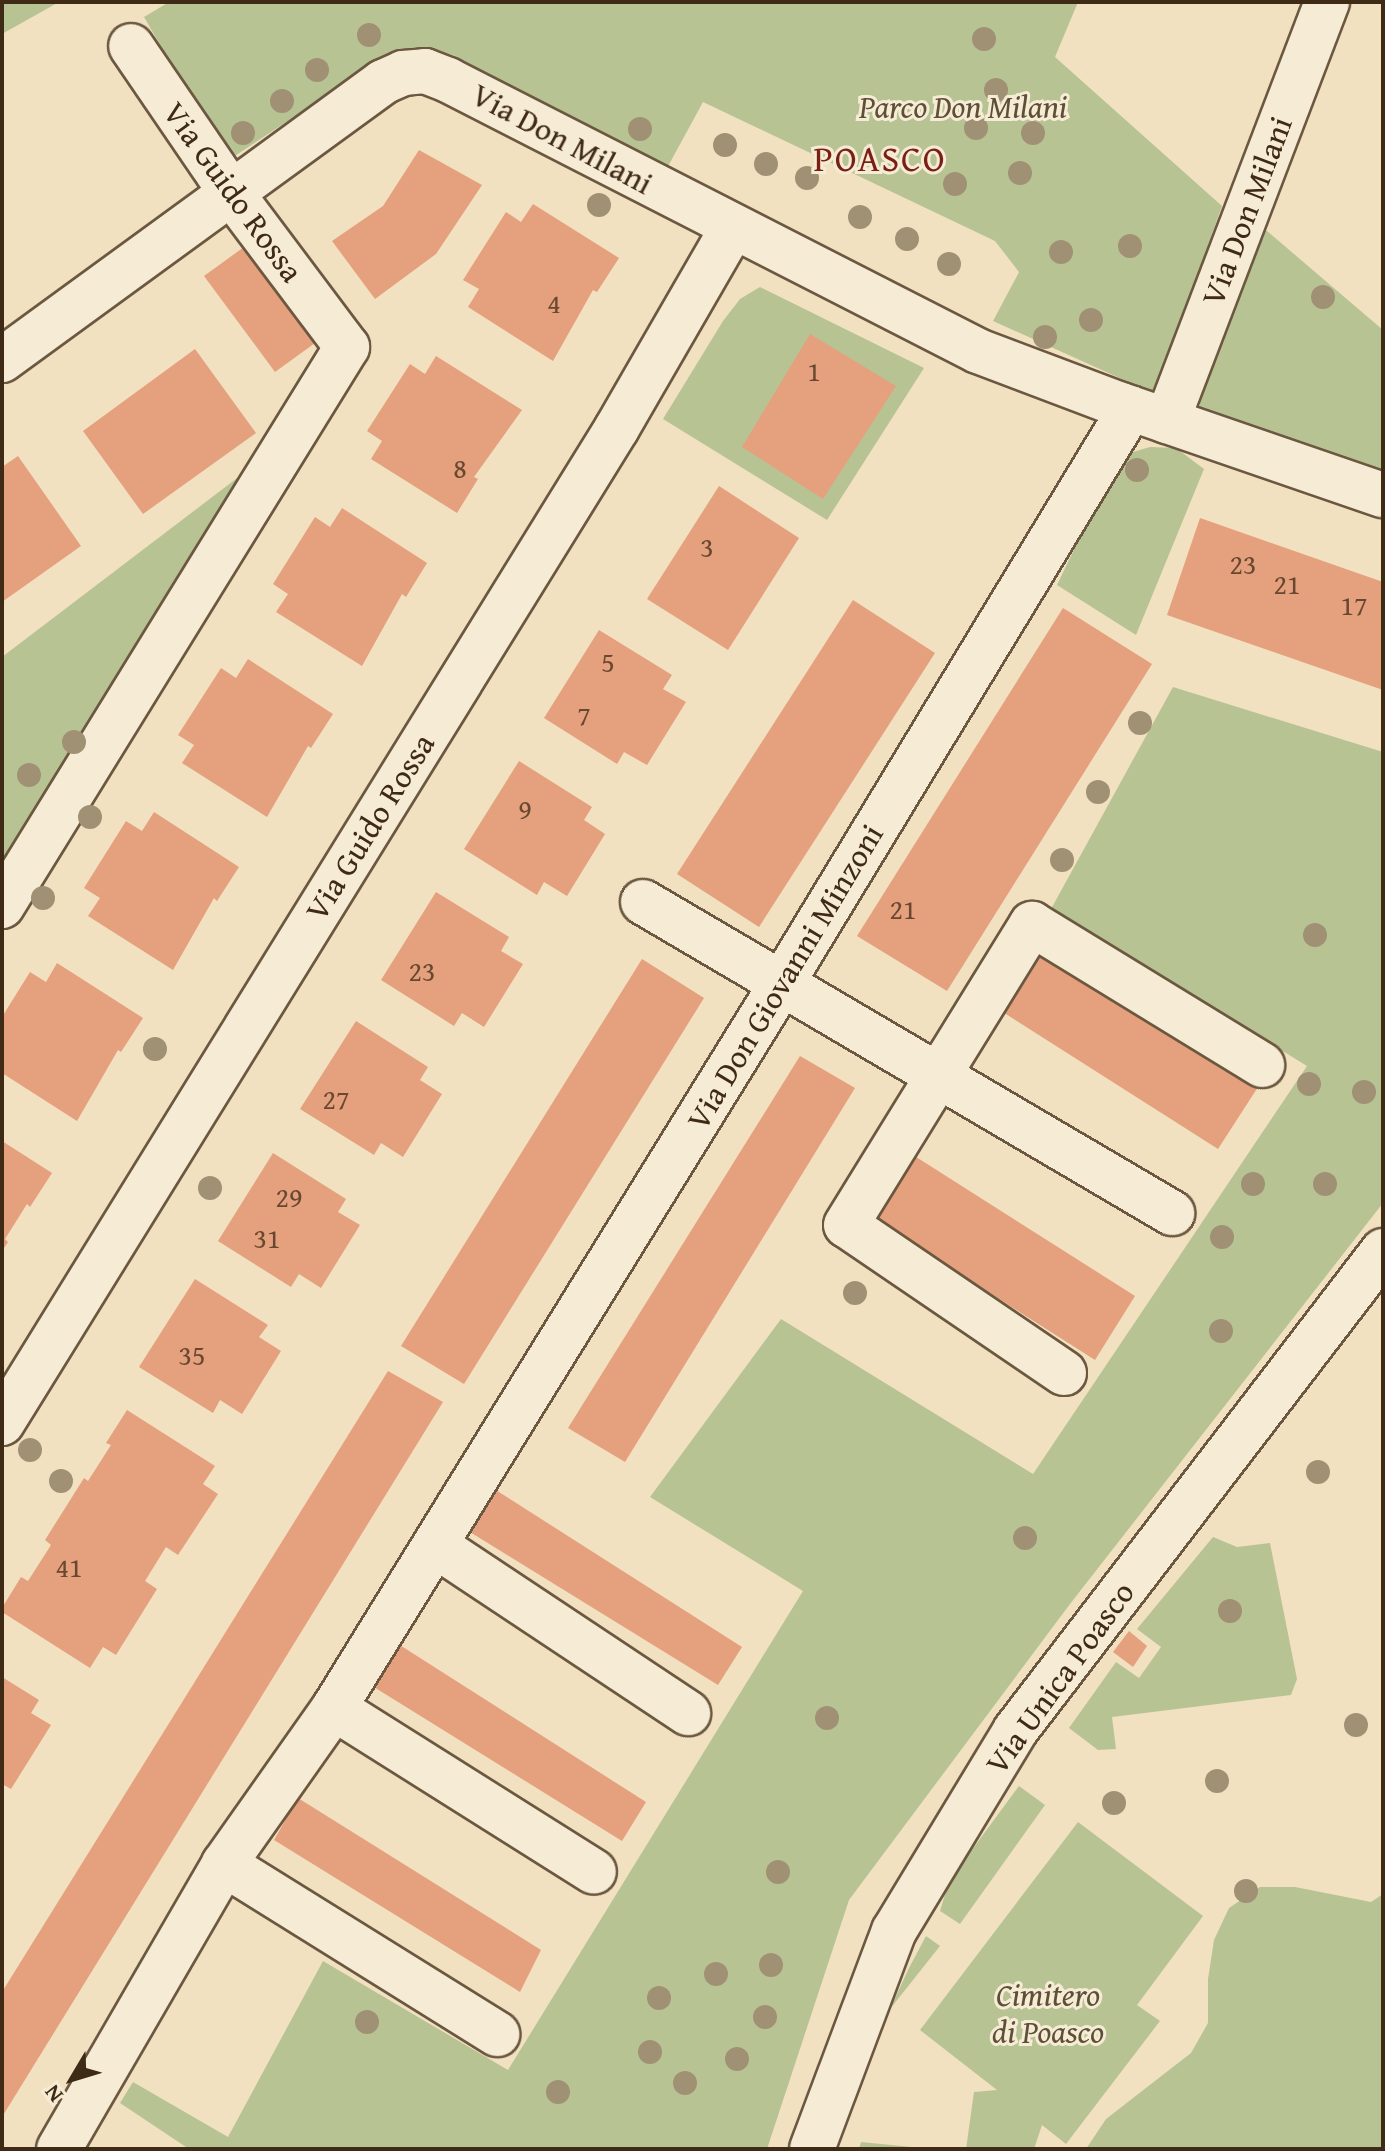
<!DOCTYPE html>
<html>
<head>
<meta charset="utf-8">
<style>
	body { margin:0 }
	#map { position:relative; width:1385px; height:2151px; overflow:hidden; background:#f1e1c0; font-family:"Gentium Book Plus",serif }
	div>[style] { position:absolute }
	.green>* { inset:0; background:#b8c394 }
	.building>* { inset:0; background:#e5a07d }
	.roads { filter:drop-shadow(2px 0 #6c5840) drop-shadow(-2px 0 #6c5840) drop-shadow(0 2px #6c5840) drop-shadow(0 -2px #6c5840) }
	.minor>* { height:44px; margin:-22px; padding:0 22px; transform-origin:22px; border-radius:22px; background:#f6ecd6 }
	.trees>* { width:24px; height:24px; margin:-12px; border-radius:50%; background:#a09174 }
	span { translate:-50% -50%; white-space:nowrap; text-align:center; line-height:1.15; -webkit-text-stroke:6px #f6ecd6; paint-order:stroke }
	.number-label { font-size:28px; color:#684830 }
	.number-label span { -webkit-text-stroke-width:0 }
	.park-label { font-size:32px; color:#5d5036; font-style:italic }
	.street-label { font-size:32px; color:#3f2a16 }
	.quarter-label { font-size:36px; color:#7a1f14; letter-spacing:2px }
	.frame { position:absolute; inset:0; border:4px solid #3f2a16; pointer-events:none }
	.north { position:absolute; left:32px; top:2039px; width:80px; height:80px; -webkit-text-stroke:6px #f6ecd6; paint-order:stroke; rotate:232deg; font-size:22px; font-weight:700; line-height:32px; text-align:center; color:#3f2a16 }
	.north::after { content:''; display:block; margin:auto; width:28px; height:36px; background:#3f2a16; clip-path:polygon(50% 0,100% 100%,50% 72%,0 100%) }
</style>
</head>
<body>
<div id="map">
	<div class="green">
		<i style="clip-path:polygon(2px 2px,59px 2px,2px 34px)"></i>
		<i style="clip-path:polygon(169px 2px,1078px 2px,1055px 57px,1222px 206px,1155px 394px,993px 321px,1019px 272px,995px 241px,703px 102px,666px 170px,453px 55px,426px 48px,391px 53px,227px 161px,144px 17px)"></i>
		<i style="clip-path:polygon(1260px 225px,1383px 330px,1383px 476px,1199px 411px,1205px 369px)"></i>
		<i style="clip-path:polygon(760px 287px,924px 368px,827px 520px,663px 419px,723px 321px,740px 299px)"></i>
		<i style="clip-path:polygon(1150px 447px,1176px 448px,1204px 469px,1136px 635px,1057px 585px,1119px 456px)"></i>
		<i style="clip-path:polygon(249px 469px,2px 872px,2px 657px)"></i>
		<i style="clip-path:polygon(1173px 687px,1383px 752px,1383px 1203px,1070px 1604px,849px 1900px,767px 2149px,189px 2149px,120px 2103px,133px 2082px,228px 2137px,323px 1961px,508px 2070px,803px 1591px,650px 1497px,781px 1319px,1033px 1474px,1307px 1066px,1051px 909px)"></i>
		<i style="clip-path:polygon(1213px 1537px,1237px 1547px,1270px 1543px,1297px 1679px,1291px 1695px,1112px 1717px,1116px 1749px,1098px 1750px,1069px 1728px,1116px 1662px,1139px 1678px,1161px 1647px,1137px 1629px)"></i>
		<i style="clip-path:polygon(1019px 1786px,1045px 1805px,960px 1924px,940px 1911px,949px 1881px)"></i>
		<i style="clip-path:polygon(1078px 1822px,1203px 1916px,1137px 2005px,1160px 2021px,1066px 2144px,1042px 2125px,1034px 2149px,966px 2149px,974px 2092px,997px 2090px,920px 2030px)"></i>
		<i style="clip-path:polygon(1260px 1887px,1295px 1887px,1371px 1902px,1383px 1894px,1383px 2149px,1086px 2149px,1106px 2119px,1191px 2053px,1208px 2023px,1208px 1979px,1214px 1940px,1229px 1908px)"></i>
		<i style="clip-path:polygon(926px 1936px,940px 1946px,890px 2009px,909px 1968px)"></i>
		<i style="clip-path:polygon(861px 2142px,932px 2149px,859px 2149px)"></i>
	</div>
	<div class="building">
		<i style="clip-path:polygon(419px 150px,482px 185px,436px 254px,375px 299px,332px 241px,383px 206px)"></i>
		<i style="clip-path:polygon(533px 204px,619px 258px,597px 292px,593px 290px,553px 361px,468px 307px,479px 289px,463px 280px,506px 212px,521px 222px)"></i>
		<i style="clip-path:polygon(244px 247px,315px 343px,275px 372px,204px 276px)"></i>
		<i style="clip-path:polygon(810px 334px,896px 386px,823px 499px,742px 447px)"></i>
		<i style="clip-path:polygon(195px 349px,256px 433px,143px 514px,83px 431px)"></i>
		<i style="clip-path:polygon(436px 356px,522px 410px,474px 477px,478px 479px,457px 513px,371px 459px,382px 441px,367px 431px,410px 364px,425px 374px)"></i>
		<i style="clip-path:polygon(18px 456px,81px 546px,2px 602px,2px 467px)"></i>
		<i style="clip-path:polygon(719px 486px,799px 538px,728px 650px,647px 599px)"></i>
		<i style="clip-path:polygon(342px 508px,427px 563px,406px 597px,402px 594px,362px 666px,276px 612px,288px 594px,273px 584px,315px 517px,330px 527px)"></i>
		<i style="clip-path:polygon(1200px 518px,1383px 582px,1383px 690px,1167px 615px)"></i>
		<i style="clip-path:polygon(853px 600px,935px 653px,759px 927px,677px 874px)"></i>
		<i style="clip-path:polygon(1063px 608px,1152px 664px,947px 991px,857px 936px)"></i>
		<i style="clip-path:polygon(599px 630px,672px 675px,663px 689px,686px 702px,647px 765px,624px 752px,617px 764px,544px 718px)"></i>
		<i style="clip-path:polygon(248px 659px,333px 714px,311px 748px,308px 746px,267px 817px,182px 763px,194px 745px,178px 735px,221px 668px,236px 678px)"></i>
		<i style="clip-path:polygon(519px 761px,592px 807px,584px 820px,605px 834px,567px 896px,544px 882px,537px 895px,464px 849px)"></i>
		<i style="clip-path:polygon(154px 812px,239px 867px,217px 901px,214px 898px,173px 970px,88px 916px,100px 898px,84px 888px,126px 821px,142px 831px)"></i>
		<i style="clip-path:polygon(436px 892px,509px 937px,501px 951px,523px 964px,484px 1027px,462px 1013px,454px 1026px,381px 980px)"></i>
		<i style="clip-path:polygon(1038px 946px,1258px 1087px,1218px 1149px,998px 1009px)"></i>
		<i style="clip-path:polygon(642px 959px,704px 998px,464px 1384px,401px 1346px)"></i>
		<i style="clip-path:polygon(57px 963px,143px 1018px,121px 1052px,118px 1050px,77px 1121px,2px 1073px,2px 1017px,30px 972px,46px 982px)"></i>
		<i style="clip-path:polygon(356px 1021px,428px 1067px,420px 1080px,442px 1094px,403px 1157px,381px 1143px,374px 1155px,300px 1109px)"></i>
		<i style="clip-path:polygon(800px 1056px,855px 1088px,625px 1462px,568px 1428px)"></i>
		<i style="clip-path:polygon(2px 1141px,52px 1173px,30px 1207px,27px 1204px,5px 1239px,8px 1242px,2px 1251px)"></i>
		<i style="clip-path:polygon(273px 1153px,346px 1199px,338px 1212px,360px 1225px,321px 1288px,299px 1274px,291px 1287px,218px 1241px)"></i>
		<i style="clip-path:polygon(913px 1155px,1135px 1296px,1095px 1360px,872px 1218px)"></i>
		<i style="clip-path:polygon(195px 1279px,268px 1325px,259px 1337px,281px 1351px,242px 1414px,220px 1400px,213px 1413px,139px 1367px)"></i>
		<i style="clip-path:polygon(388px 1371px,443px 1402px,2px 2117px,2px 1992px)"></i>
		<i style="clip-path:polygon(127px 1410px,215px 1466px,203px 1484px,218px 1494px,178px 1555px,166px 1547px,145px 1581px,157px 1589px,116px 1655px,103px 1647px,90px 1668px,2px 1612px,2px 1608px,21px 1577px,28px 1581px,51px 1545px,45px 1540px,84px 1478px,88px 1481px,111px 1445px,106px 1443px)"></i>
		<i style="clip-path:polygon(491px 1487px,742px 1647px,718px 1685px,465px 1529px)"></i>
		<i style="clip-path:polygon(1129px 1631px,1147px 1646px,1133px 1667px,1113px 1652px)"></i>
		<i style="clip-path:polygon(395px 1642px,646px 1802px,622px 1841px,369px 1684px)"></i>
		<i style="clip-path:polygon(2px 1677px,39px 1700px,31px 1713px,51px 1725px,11px 1789px,2px 1784px)"></i>
		<i style="clip-path:polygon(298px 1798px,541px 1950px,520px 1992px,274px 1840px)"></i>
	</div>
	<div class="roads">
		<div class="minor">
			<i style="left:2px;top:360px;width:472px;rotate:-36.1deg"></i>
			<i style="left:383px;top:82px;width:22px;rotate:-24deg"></i>
			<i style="left:403px;top:73px;width:22px;rotate:-5deg"></i>
			<i style="left:425px;top:71px;width:25px;rotate:21deg"></i>
			<i style="left:448px;top:80px;width:595px;rotate:27.08deg"></i>
			<i style="left:978px;top:351px;width:153px;rotate:20.7deg"></i>
			<i style="left:1121px;top:405px;width:277px;rotate:19deg"></i>
			<i style="left:1167px;top:421px;width:449px;rotate:-69.1deg"></i>
			<i style="left:643px;top:902px;width:614px;rotate:30.45deg"></i>
			<i style="left:2px;top:906px;width:657px;rotate:-58.32deg"></i>
			<i style="left:347px;top:347px;width:191px;rotate:-126.9deg"></i>
			<i style="left:232px;top:194px;width:179px;rotate:-124.3deg"></i>
			<i style="left:1064px;top:1373px;width:263px;rotate:-145.8deg"></i>
			<i style="left:846px;top:1225px;width:354px;rotate:-58.3deg"></i>
			<i style="left:1032px;top:924px;width:270px;rotate:31.5deg"></i>
			<i style="left:2px;top:1423px;width:1170px;rotate:-58.28deg"></i>
			<i style="left:617px;top:428px;width:230px;rotate:-60deg"></i>
			<i style="left:435px;top:1545px;width:304px;rotate:33.6deg"></i>
			<i style="left:334px;top:1708px;width:307px;rotate:32.2deg"></i>
			<i style="left:224px;top:1864px;width:322px;rotate:31.9deg"></i>
			<i style="left:59px;top:2149px;width:329px;rotate:-59.9deg"></i>
			<i style="left:224px;top:1864px;width:191px;rotate:-54.8deg"></i>
			<i style="left:334px;top:1708px;width:846px;rotate:-58.28deg"></i>
			<i style="left:779px;top:988px;width:678px;rotate:-58.75deg"></i>
			<i style="left:812px;top:2149px;width:233px;rotate:-69.4deg"></i>
			<i style="left:894px;top:1931px;width:234px;rotate:-58.8deg"></i>
			<i style="left:1015px;top:1731px;width:605px;rotate:-52.52deg"></i>
		</div>
	</div>
	<div class="trees">
		<i style="left:369px;top:35px"></i>
		<i style="left:984px;top:39px"></i>
		<i style="left:317px;top:70px"></i>
		<i style="left:996px;top:90px"></i>
		<i style="left:282px;top:101px"></i>
		<i style="left:976px;top:128px"></i>
		<i style="left:640px;top:129px"></i>
		<i style="left:243px;top:133px"></i>
		<i style="left:1033px;top:133px"></i>
		<i style="left:725px;top:145px"></i>
		<i style="left:766px;top:164px"></i>
		<i style="left:1020px;top:173px"></i>
		<i style="left:807px;top:178px"></i>
		<i style="left:955px;top:184px"></i>
		<i style="left:599px;top:205px"></i>
		<i style="left:860px;top:217px"></i>
		<i style="left:907px;top:239px"></i>
		<i style="left:1130px;top:246px"></i>
		<i style="left:1061px;top:252px"></i>
		<i style="left:949px;top:264px"></i>
		<i style="left:1323px;top:297px"></i>
		<i style="left:1091px;top:320px"></i>
		<i style="left:1045px;top:337px"></i>
		<i style="left:1137px;top:470px"></i>
		<i style="left:1140px;top:723px"></i>
		<i style="left:74px;top:742px"></i>
		<i style="left:29px;top:775px"></i>
		<i style="left:1098px;top:792px"></i>
		<i style="left:90px;top:817px"></i>
		<i style="left:1062px;top:860px"></i>
		<i style="left:43px;top:898px"></i>
		<i style="left:1315px;top:935px"></i>
		<i style="left:155px;top:1049px"></i>
		<i style="left:1309px;top:1084px"></i>
		<i style="left:1364px;top:1092px"></i>
		<i style="left:1253px;top:1184px"></i>
		<i style="left:1325px;top:1184px"></i>
		<i style="left:210px;top:1188px"></i>
		<i style="left:1222px;top:1237px"></i>
		<i style="left:855px;top:1293px"></i>
		<i style="left:1221px;top:1331px"></i>
		<i style="left:30px;top:1450px"></i>
		<i style="left:1318px;top:1472px"></i>
		<i style="left:61px;top:1481px"></i>
		<i style="left:1025px;top:1538px"></i>
		<i style="left:1230px;top:1611px"></i>
		<i style="left:827px;top:1718px"></i>
		<i style="left:1356px;top:1725px"></i>
		<i style="left:1217px;top:1781px"></i>
		<i style="left:1114px;top:1803px"></i>
		<i style="left:778px;top:1872px"></i>
		<i style="left:1246px;top:1891px"></i>
		<i style="left:771px;top:1965px"></i>
		<i style="left:716px;top:1974px"></i>
		<i style="left:659px;top:1998px"></i>
		<i style="left:765px;top:2017px"></i>
		<i style="left:367px;top:2022px"></i>
		<i style="left:650px;top:2052px"></i>
		<i style="left:737px;top:2059px"></i>
		<i style="left:685px;top:2083px"></i>
		<i style="left:558px;top:2092px"></i>
	</div>
	<div class="number-label">
		<span style="left:554px;top:303px">4</span>
		<span style="left:814px;top:371px">1</span>
		<span style="left:460px;top:468px">8</span>
		<span style="left:707px;top:547px">3</span>
		<span style="left:1243px;top:564px">23</span>
		<span style="left:1287px;top:584px">21</span>
		<span style="left:1354px;top:605px">17</span>
		<span style="left:608px;top:662px">5</span>
		<span style="left:584px;top:715px">7</span>
		<span style="left:525px;top:809px">9</span>
		<span style="left:903px;top:909px">21</span>
		<span style="left:422px;top:971px">23</span>
		<span style="left:336px;top:1099px">27</span>
		<span style="left:289px;top:1197px">29</span>
		<span style="left:267px;top:1238px">31</span>
		<span style="left:192px;top:1355px">35</span>
		<span style="left:69px;top:1567px">41</span>
	</div>
	<div class="park-label">
		<span style="left:963px;top:107px">Parco Don Milani</span>
		<span style="left:1048px;top:2014px">Cimitero<br>di Poasco</span>
	</div>
	<div class="street-label">
		<span style="left:562px;top:139px;rotate:28deg">Via Don Milani</span>
		<span style="left:233px;top:192px;rotate:54deg">Via Guido Rossa</span>
		<span style="left:1247px;top:211px;rotate:-69deg">Via Don Milani</span>
		<span style="left:370px;top:827px;rotate:-58deg">Via Guido Rossa</span>
		<span style="left:785px;top:977px;rotate:-59deg">Via Don Giovanni Minzoni</span>
		<span style="left:1060px;top:1678px;rotate:-54deg">Via Unica Poasco</span>
	</div>
	<div class="quarter-label">
		<span style="left:880px;top:158px">POASCO</span>
	</div>
	<div class="frame"></div>
	<div class="north">N</div>
</div>
</body>
</html>
